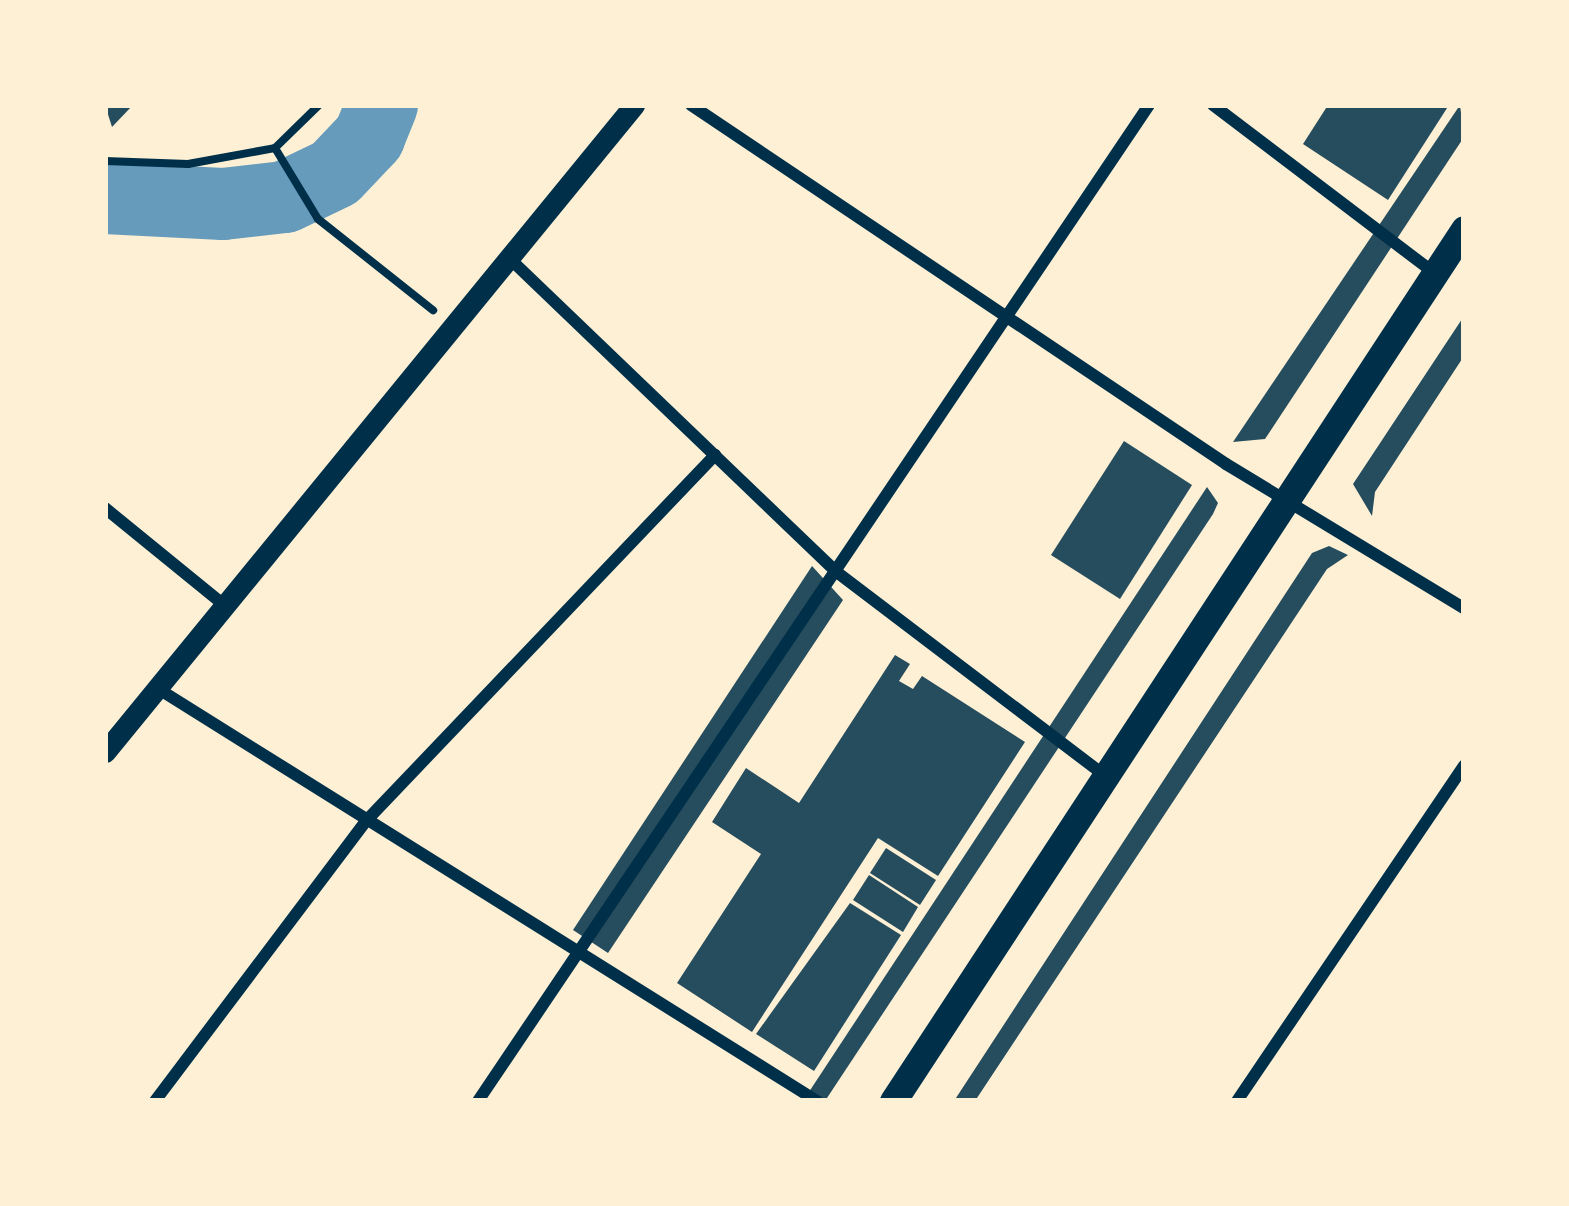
<!DOCTYPE html>
<html>
<head>
<meta charset="utf-8">
<style>
	body { margin:0 }
	#map { position:relative; width:1569px; height:1206px; overflow:hidden; background:#fdf0d5; font-family:Overpass,sans-serif }
	div>[style] { position:absolute }
	.river>* { height:72px; margin:-36px; padding:0 36px; transform-origin:36px; border-radius:36px; background:#669bbc }
	.building>* { inset:0; background:#264d5e }
	.path>* { height:8px; margin:-4px; padding:0 4px; transform-origin:4px; border-radius:4px; background:#003049 }
	.minor>* { height:12px; margin:-6px; padding:0 6px; transform-origin:6px; border-radius:6px; background:#003049 }
	.tertiary>* { height:21px; margin:-10.5px; padding:0 10.5px; transform-origin:10.5px; border-radius:10.5px; background:#003049 }
	.trunk>* { height:27px; margin:-13.5px; padding:0 13.5px; transform-origin:13.5px; border-radius:13.5px; background:#003049 }
	span { translate:-50% -50%; white-space:nowrap; text-align:center; line-height:1.15; -webkit-text-stroke:9px #fdf0d5; paint-order:stroke }
	.frame { position:absolute; inset:0; border:108px solid #fdf0d5; pointer-events:none }
</style>
</head>
<body>
<div id="map">
	<div class="river">
		<i style="left:105px;top:198px;width:118px;rotate:2.9deg"></i>
		<i style="left:223px;top:204px;width:62px;rotate:-6.4deg"></i>
		<i style="left:285px;top:197px;width:55px;rotate:-25.6deg"></i>
		<i style="left:335px;top:173px;width:50px;rotate:-46.6deg"></i>
		<i style="left:369px;top:137px;width:35px;rotate:-68deg"></i>
	</div>
	<div class="building">
		<i style="clip-path:polygon(105px 105px,133px 105px,112px 127px)"></i>
		<i style="clip-path:polygon(1328px 105px,1449px 105px,1388px 200px,1303px 144px)"></i>
		<i style="clip-path:polygon(1460px 105px,1464px 137px,1265px 439px,1233px 442px)"></i>
		<i style="clip-path:polygon(1464px 316px,1464px 356px,1375px 492px,1372px 516px,1353px 484px)"></i>
		<i style="clip-path:polygon(1124px 441px,1192px 485px,1120px 599px,1051px 555px)"></i>
		<i style="clip-path:polygon(1207px 487px,1218px 503px,1213px 514px,825px 1101px,803px 1101px)"></i>
		<i style="clip-path:polygon(1329px 546px,1348px 555px,1327px 569px,975px 1101px,954px 1101px,1312px 553px)"></i>
		<i style="clip-path:polygon(812px 566px,843px 600px,608px 953px,573px 930px)"></i>
		<i style="clip-path:polygon(895px 655px,910px 664px,899px 681px,913px 689px,922px 676px,1025px 742px,938px 876px,878px 838px,752px 1032px,677px 983px,761px 854px,712px 822px,746px 768px,799px 803px)"></i>
		<i style="clip-path:polygon(886px 848px,936px 880px,920px 905px,870px 873px)"></i>
		<i style="clip-path:polygon(869px 875px,918px 907px,903px 932px,853px 900px)"></i>
		<i style="clip-path:polygon(850px 903px,901px 935px,814px 1071px,756px 1034px)"></i>
	</div>
	<div class="path">
		<i style="left:275px;top:148px;width:83px;rotate:58.8deg"></i>
		<i style="left:318px;top:219px;width:147px;rotate:38.4deg"></i>
		<i style="left:105px;top:161px;width:83px;rotate:2.1deg"></i>
		<i style="left:188px;top:164px;width:88px;rotate:-10.4deg"></i>
		<i style="left:275px;top:148px;width:62px;rotate:-44.3deg"></i>
	</div>
	<div class="minor">
		<i style="left:691px;top:105px;width:644px;rotate:33.86deg"></i>
		<i style="left:1226px;top:464px;width:278px;rotate:31.2deg"></i>
		<i style="left:1213px;top:105px;width:278px;rotate:37.2deg"></i>
		<i style="left:509px;top:258px;width:451px;rotate:43.8deg"></i>
		<i style="left:834px;top:570px;width:340px;rotate:37.2deg"></i>
		<i style="left:105px;top:508px;width:155px;rotate:39.2deg"></i>
		<i style="left:157px;top:688px;width:779px;rotate:32.04deg"></i>
		<i style="left:155px;top:1101px;width:351px;rotate:-53deg"></i>
		<i style="left:366px;top:821px;width:506px;rotate:-46.36deg"></i>
		<i style="left:478px;top:1101px;width:1201px;rotate:-56.03deg"></i>
		<i style="left:1237px;top:1101px;width:405px;rotate:-55.9deg"></i>
	</div>
	<div class="tertiary">
		<i style="left:105px;top:752px;width:836px;rotate:-50.73deg"></i>
	</div>
	<div class="trunk">
		<i style="left:893px;top:1101px;width:1042px;rotate:-56.78deg"></i>
	</div>
	<div class="frame"></div>
</div>
</body>
</html>
